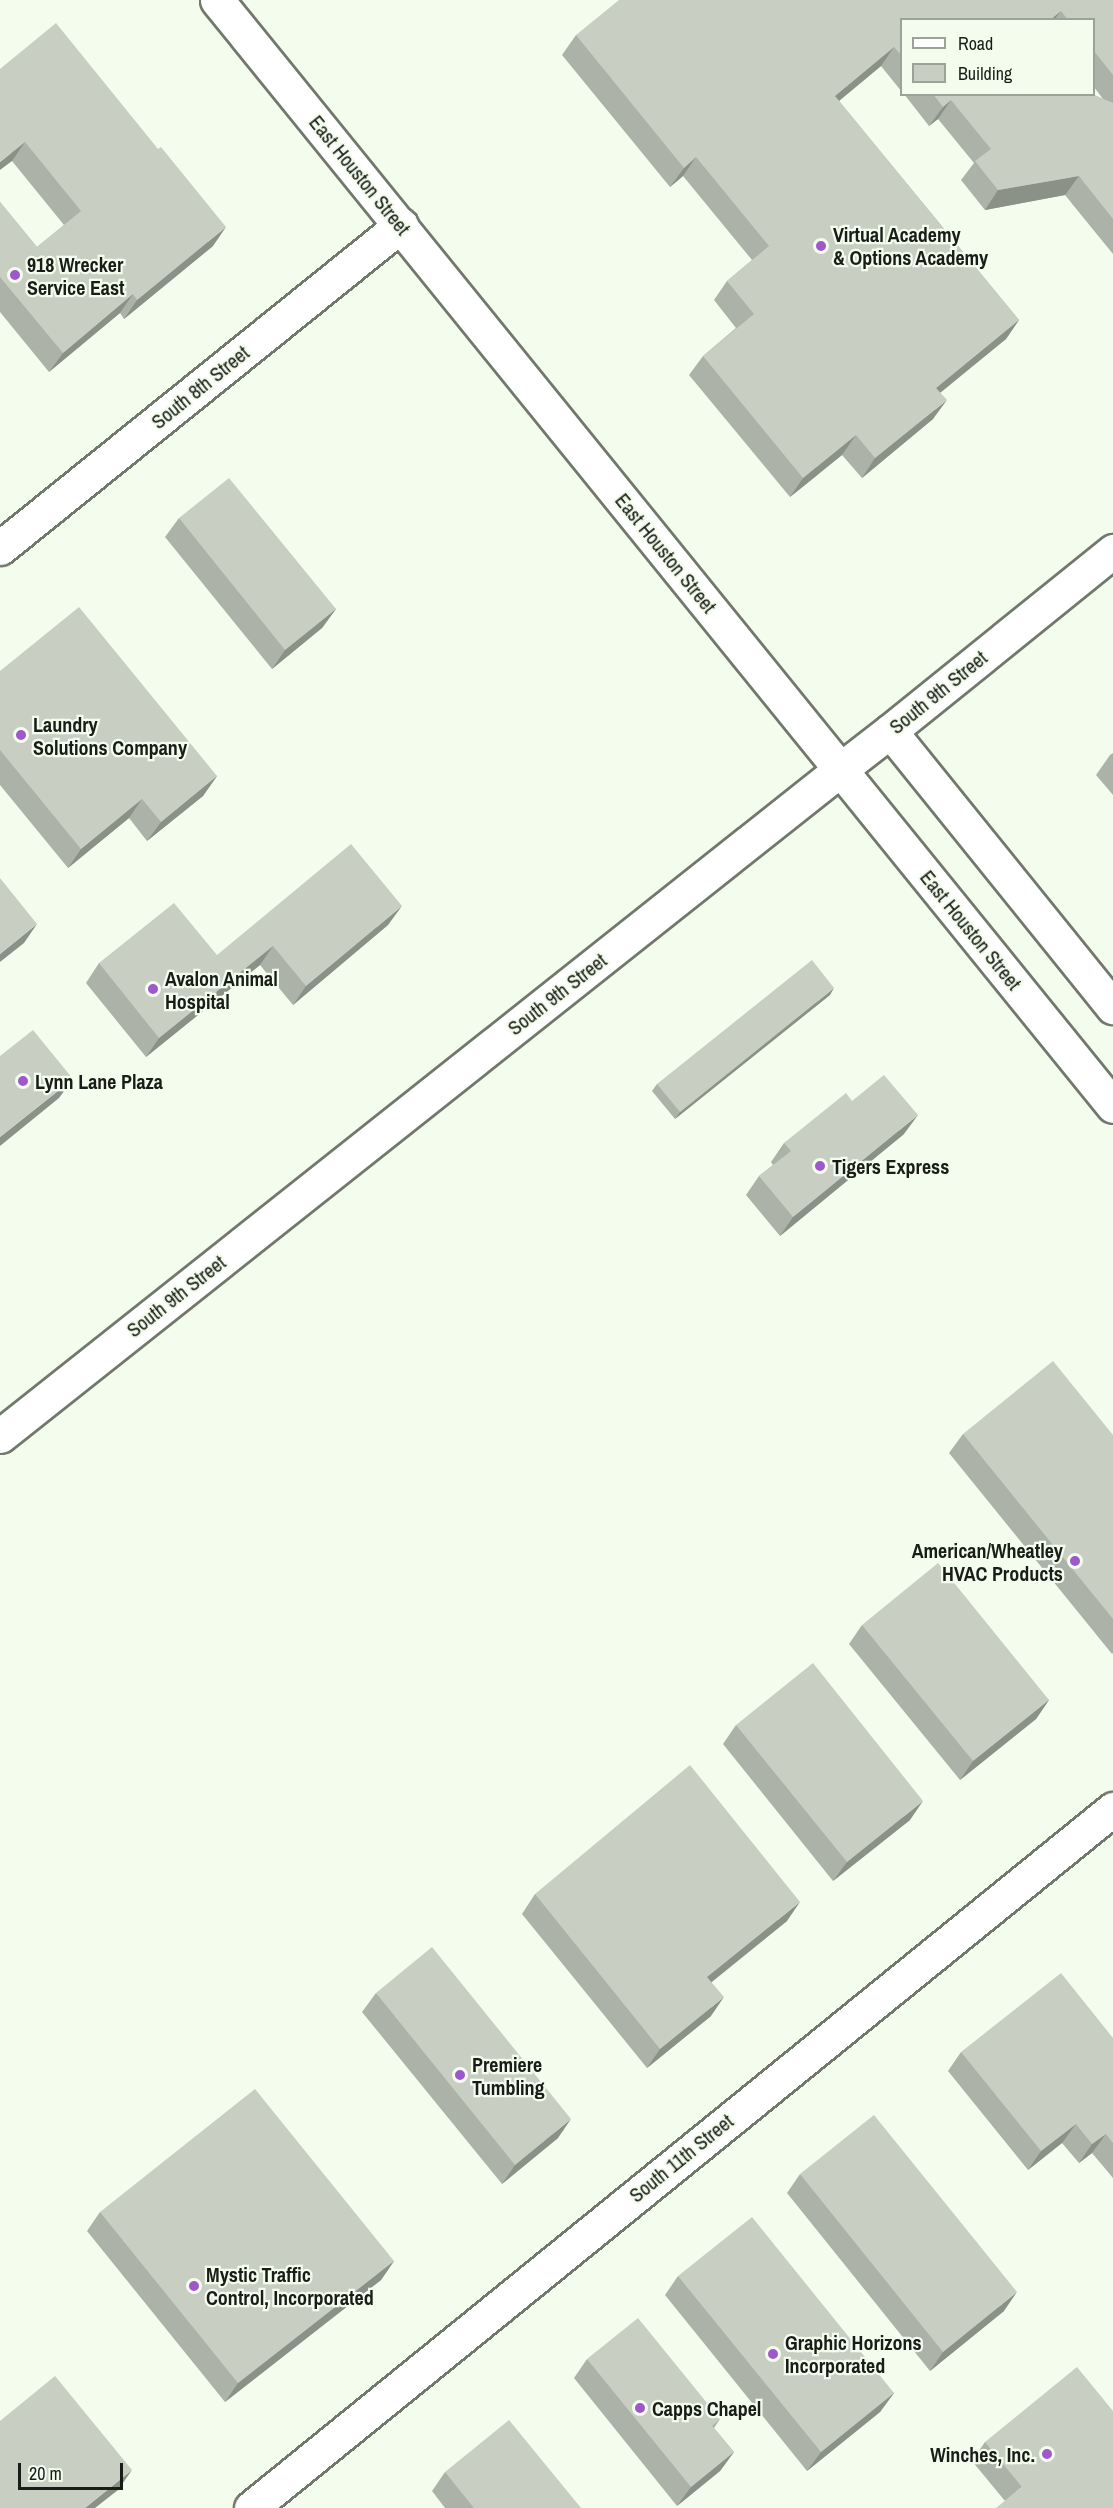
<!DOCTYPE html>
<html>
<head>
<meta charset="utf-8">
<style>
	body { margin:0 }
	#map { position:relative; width:1113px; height:2508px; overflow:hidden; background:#f4fcee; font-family:"Archivo Narrow",sans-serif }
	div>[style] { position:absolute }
	.roads { filter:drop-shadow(2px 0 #71786c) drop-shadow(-2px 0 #71786c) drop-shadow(0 2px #71786c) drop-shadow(0 -2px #71786c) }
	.minor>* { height:33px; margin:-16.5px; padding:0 16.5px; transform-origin:16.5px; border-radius:16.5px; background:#fff }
	.tertiary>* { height:33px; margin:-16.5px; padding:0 16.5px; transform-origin:16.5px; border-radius:16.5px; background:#fff }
	.secondary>* { height:33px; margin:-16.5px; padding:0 16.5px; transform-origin:16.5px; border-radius:16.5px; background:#fff }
	.wall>* { inset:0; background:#acb2a7 }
	.shaded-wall>* { inset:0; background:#8c9188 }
	.building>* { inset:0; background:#c8cfc2 }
	.dots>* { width:16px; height:16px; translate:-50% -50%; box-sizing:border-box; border:3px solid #f4fcee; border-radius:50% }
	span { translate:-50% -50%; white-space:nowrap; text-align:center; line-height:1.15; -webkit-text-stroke:4.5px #f4fcee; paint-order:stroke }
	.street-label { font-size:20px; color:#191c17 }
	.poi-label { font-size:20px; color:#191c17; font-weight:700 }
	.left { translate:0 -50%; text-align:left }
	.right { translate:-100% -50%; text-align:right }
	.legend { position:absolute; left:900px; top:18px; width:195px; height:78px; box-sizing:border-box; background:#f4fcee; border:2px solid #9ca298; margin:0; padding:8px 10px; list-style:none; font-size:18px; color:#191c17 }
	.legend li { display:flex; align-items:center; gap:12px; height:30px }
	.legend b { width:30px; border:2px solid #9ca298 }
	.scale { position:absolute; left:18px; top:2463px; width:105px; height:27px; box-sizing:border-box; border:3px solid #191c17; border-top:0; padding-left:8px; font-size:18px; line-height:21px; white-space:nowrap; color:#191c17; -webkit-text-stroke:4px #f4fcee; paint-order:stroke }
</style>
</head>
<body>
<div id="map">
	<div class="roads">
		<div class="minor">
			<i style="left:0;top:548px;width:515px;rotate:-38.85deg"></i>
			<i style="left:251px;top:2508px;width:1110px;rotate:-39.04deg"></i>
		</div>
		<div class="tertiary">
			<i style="left:217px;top:0;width:1423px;rotate:50.99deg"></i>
			<i style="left:841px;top:769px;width:62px;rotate:-37.8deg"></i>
			<i style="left:890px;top:731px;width:355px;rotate:51.1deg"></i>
		</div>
		<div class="secondary">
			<i style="left:890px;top:731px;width:287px;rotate:-38.9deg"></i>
			<i style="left:0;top:1436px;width:1073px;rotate:-38.42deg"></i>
		</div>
	</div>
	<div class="wall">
		<i style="clip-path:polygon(1113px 0,1113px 254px,1065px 195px,985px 210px,961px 180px,974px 163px,938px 119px,929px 126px,904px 94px,1092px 94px,1103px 99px,1094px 87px,1094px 20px,902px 20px,902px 92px,881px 66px,839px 101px,1019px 320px,1006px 339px,940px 392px,933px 419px,862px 478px,842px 455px,790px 497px,689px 375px,703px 356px,736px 328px,714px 300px,727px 281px,752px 260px,683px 176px,670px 187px,562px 55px,576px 35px)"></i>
		<i style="clip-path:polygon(0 69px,213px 246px,124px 319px,120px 313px,49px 372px,0 312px,0 202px,37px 247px,64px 225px,12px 161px)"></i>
		<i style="clip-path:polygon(179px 518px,336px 609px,322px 628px,272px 669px,165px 537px)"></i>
		<i style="clip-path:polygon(0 671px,217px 776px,203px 796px,147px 841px,129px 818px,68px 868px,0 785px)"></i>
		<i style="clip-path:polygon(1113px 753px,1113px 795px,1096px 775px,1110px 755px)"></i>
		<i style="clip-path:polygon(388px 925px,293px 1005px,260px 965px,146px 1057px,86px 983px,99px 963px,217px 955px)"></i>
		<i style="clip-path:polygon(830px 995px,675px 1119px,652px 1091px,657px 1084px)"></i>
		<i style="clip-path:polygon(852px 1101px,904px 1134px,780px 1236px,746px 1195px,759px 1176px,773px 1165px,771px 1162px,784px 1143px)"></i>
		<i style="clip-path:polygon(963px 1434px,1113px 1435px,1113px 1653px,1112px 1654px,949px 1453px)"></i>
		<i style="clip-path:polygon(862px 1625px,1049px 1700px,1036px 1719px,960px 1780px,849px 1644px)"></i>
		<i style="clip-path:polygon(736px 1725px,910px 1820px,833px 1881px,723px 1744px)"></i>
		<i style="clip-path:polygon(535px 1894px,787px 1921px,712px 1982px,711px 2016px,647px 2068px,522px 1914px)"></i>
		<i style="clip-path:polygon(376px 1993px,558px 2138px,502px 2184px,362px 2012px)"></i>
		<i style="clip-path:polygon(1113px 2038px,1113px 2178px,1092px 2153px,1079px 2163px,1062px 2143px,1028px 2170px,948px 2071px,961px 2052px)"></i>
		<i style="clip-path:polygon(800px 2174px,1004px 2311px,930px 2371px,787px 2193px)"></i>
		<i style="clip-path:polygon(100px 2212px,394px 2261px,381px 2280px,225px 2402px,87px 2231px)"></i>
		<i style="clip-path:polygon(678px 2276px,894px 2393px,880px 2412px,807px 2471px,665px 2295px)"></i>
		<i style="clip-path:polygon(587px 2359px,720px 2419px,714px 2428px,734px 2452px,720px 2471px,677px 2506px,574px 2378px)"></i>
		<i style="clip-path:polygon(1113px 2411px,1005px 2501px,972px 2461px,985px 2442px)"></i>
		<i style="clip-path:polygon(445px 2472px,581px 2508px,445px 2508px,432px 2491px)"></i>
	</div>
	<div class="shaded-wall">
		<i style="clip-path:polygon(1061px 11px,1054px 20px,1050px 20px)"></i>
		<i style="clip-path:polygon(894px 47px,881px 66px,822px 115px,835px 96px)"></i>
		<i style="clip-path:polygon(951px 100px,938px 119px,929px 126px,943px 107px)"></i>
		<i style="clip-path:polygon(25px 142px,12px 161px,0 170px,0 162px)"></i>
		<i style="clip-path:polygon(696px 157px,683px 176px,670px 187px,684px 168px)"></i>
		<i style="clip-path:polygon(1079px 176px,1065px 195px,985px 210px,998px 190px)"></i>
		<i style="clip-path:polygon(226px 227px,213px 246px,124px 319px,137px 300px)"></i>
		<i style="clip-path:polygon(133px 294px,120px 313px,49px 372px,63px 353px)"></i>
		<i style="clip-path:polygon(1019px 320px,1006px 339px,923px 407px,936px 388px)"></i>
		<i style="clip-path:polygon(947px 400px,933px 419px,862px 478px,875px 458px)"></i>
		<i style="clip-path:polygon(856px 435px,842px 455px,790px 497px,803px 478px)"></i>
		<i style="clip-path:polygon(336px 609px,322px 628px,272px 669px,285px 650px)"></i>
		<i style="clip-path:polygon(217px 776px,203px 796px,147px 841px,161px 822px)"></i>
		<i style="clip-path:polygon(142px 799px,129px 818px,68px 868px,81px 849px)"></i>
		<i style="clip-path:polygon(402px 906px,388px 925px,293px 1005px,306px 986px)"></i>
		<i style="clip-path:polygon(37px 924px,24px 943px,0 962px,0 954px)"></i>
		<i style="clip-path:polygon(273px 946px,260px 965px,146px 1057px,159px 1038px)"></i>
		<i style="clip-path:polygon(834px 988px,830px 995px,675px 1119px,680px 1112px)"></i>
		<i style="clip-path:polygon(73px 1079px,59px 1098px,0 1146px,0 1137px)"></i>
		<i style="clip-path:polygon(918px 1115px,904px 1134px,780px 1236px,793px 1217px)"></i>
		<i style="clip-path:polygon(1049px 1700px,1036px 1719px,960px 1780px,973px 1761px)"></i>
		<i style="clip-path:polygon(923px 1801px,910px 1820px,833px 1881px,847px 1862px)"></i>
		<i style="clip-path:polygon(800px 1902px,787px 1921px,694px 1996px,707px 1977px)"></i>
		<i style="clip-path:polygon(724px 1997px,711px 2016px,647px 2068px,660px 2049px)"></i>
		<i style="clip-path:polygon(571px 2119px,558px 2138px,502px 2184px,515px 2165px)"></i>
		<i style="clip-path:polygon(1076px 2124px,1062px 2143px,1028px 2170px,1041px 2151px)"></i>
		<i style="clip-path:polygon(1106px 2134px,1092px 2153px,1079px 2163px,1092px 2144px)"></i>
		<i style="clip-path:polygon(394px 2261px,381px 2280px,225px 2402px,238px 2383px)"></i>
		<i style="clip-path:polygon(1017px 2292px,1004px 2311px,930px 2371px,943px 2352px)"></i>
		<i style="clip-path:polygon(894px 2393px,880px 2412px,807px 2471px,821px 2452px)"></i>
		<i style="clip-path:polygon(734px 2452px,720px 2471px,677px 2506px,691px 2487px)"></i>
		<i style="clip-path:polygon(132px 2470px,118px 2490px,95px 2508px,85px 2508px)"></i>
	</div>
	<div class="building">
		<i style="clip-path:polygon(619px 0,1113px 0,1113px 75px,1094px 51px,1094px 20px,1068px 20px,1061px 11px,1050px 20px,902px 20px,902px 56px,894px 47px,835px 96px,1019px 320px,936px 388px,947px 400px,875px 458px,856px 435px,803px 478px,703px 356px,754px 314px,727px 281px,769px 246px,696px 157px,684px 168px,576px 35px)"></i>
		<i style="clip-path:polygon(56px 23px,158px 149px,161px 147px,226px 227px,137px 300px,133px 294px,63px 353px,0 277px,0 202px,37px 247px,81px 211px,25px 142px,0 162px,0 69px)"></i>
		<i style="clip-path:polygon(933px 94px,1092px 94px,1113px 103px,1113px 219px,1079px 176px,998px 190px,975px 161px,991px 149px,951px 100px,943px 107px)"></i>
		<i style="clip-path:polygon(229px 478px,336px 609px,285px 650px,179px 518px)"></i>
		<i style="clip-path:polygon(79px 607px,217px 776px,161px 822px,142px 799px,81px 849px,0 750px,0 671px)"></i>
		<i style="clip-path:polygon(351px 844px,402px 906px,306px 986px,273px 946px,159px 1038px,99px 963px,174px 903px,217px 955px)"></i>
		<i style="clip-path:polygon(0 878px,37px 924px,0 954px)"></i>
		<i style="clip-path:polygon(812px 960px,834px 988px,680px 1112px,657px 1084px)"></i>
		<i style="clip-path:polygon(33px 1030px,73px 1079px,0 1137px,0 1056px)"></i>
		<i style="clip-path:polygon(884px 1075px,918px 1115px,793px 1217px,759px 1176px,791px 1151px,784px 1143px,846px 1093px,852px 1101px)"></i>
		<i style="clip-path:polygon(1053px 1361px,1113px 1435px,1113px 1619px,963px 1434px)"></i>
		<i style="clip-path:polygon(938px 1563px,1049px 1700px,973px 1761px,862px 1625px)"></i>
		<i style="clip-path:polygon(813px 1663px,923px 1801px,847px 1862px,736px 1725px)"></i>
		<i style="clip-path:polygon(690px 1765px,800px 1902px,707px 1977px,724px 1997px,660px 2049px,535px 1894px)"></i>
		<i style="clip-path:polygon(432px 1947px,571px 2119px,515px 2165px,376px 1993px)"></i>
		<i style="clip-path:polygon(1061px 1973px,1113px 2038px,1113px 2143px,1106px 2134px,1092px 2144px,1076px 2124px,1041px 2151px,961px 2052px)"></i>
		<i style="clip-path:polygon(255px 2089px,394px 2261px,238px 2383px,100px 2212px)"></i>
		<i style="clip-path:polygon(874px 2115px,1017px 2292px,943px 2352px,800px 2174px)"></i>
		<i style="clip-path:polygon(752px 2217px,894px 2393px,821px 2452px,678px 2276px)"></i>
		<i style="clip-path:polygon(638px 2318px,720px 2419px,712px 2426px,734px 2452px,691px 2487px,587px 2359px)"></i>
		<i style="clip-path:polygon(1077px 2367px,1113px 2411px,1113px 2508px,996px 2508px,1022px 2487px,985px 2442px)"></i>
		<i style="clip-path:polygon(55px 2376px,132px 2470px,85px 2508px,0 2508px,0 2421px)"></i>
		<i style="clip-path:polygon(509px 2420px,581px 2508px,474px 2508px,445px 2472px)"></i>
	</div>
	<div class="dots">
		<i style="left:821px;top:246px;background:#9f58cc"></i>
		<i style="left:15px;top:275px;background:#9f58cc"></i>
		<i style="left:21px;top:735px;background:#9f58cc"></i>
		<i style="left:153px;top:989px;background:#9f58cc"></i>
		<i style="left:23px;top:1081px;background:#9f58cc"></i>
		<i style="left:820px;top:1166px;background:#9f58cc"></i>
		<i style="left:1075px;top:1561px;background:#9f58cc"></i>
		<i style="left:460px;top:2075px;background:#9f58cc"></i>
		<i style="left:194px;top:2286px;background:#9f58cc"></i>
		<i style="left:773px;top:2354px;background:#9f58cc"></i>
		<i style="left:640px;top:2408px;background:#9f58cc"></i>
		<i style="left:1047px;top:2454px;background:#9f58cc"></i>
	</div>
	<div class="street-label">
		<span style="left:360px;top:175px;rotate:51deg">East Houston Street</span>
		<span style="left:200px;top:387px;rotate:-39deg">South 8th Street</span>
		<span style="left:666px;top:553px;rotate:51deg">East Houston Street</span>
		<span style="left:938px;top:692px;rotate:-39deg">South 9th Street</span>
		<span style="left:971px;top:930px;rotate:51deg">East Houston Street</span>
		<span style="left:557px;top:994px;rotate:-38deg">South 9th Street</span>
		<span style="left:176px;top:1296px;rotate:-38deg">South 9th Street</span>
		<span style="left:681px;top:2158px;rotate:-39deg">South 11th Street</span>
	</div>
	<div class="poi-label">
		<span class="left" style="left:833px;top:246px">Virtual Academy<br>&amp; Options Academy</span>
		<span class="left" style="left:27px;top:276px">918 Wrecker<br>Service East</span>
		<span class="left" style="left:33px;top:736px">Laundry<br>Solutions Company</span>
		<span class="left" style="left:165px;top:990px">Avalon Animal<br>Hospital</span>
		<span class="left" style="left:35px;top:1081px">Lynn Lane Plaza</span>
		<span class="left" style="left:832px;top:1166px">Tigers Express</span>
		<span class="right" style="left:1063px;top:1562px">American/Wheatley<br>HVAC Products</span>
		<span class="left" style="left:472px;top:2076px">Premiere<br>Tumbling</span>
		<span class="left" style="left:206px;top:2286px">Mystic Traffic<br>Control, Incorporated</span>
		<span class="left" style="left:785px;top:2354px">Graphic Horizons<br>Incorporated</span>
		<span class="left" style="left:652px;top:2408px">Capps Chapel</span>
		<span class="right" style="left:1035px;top:2454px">Winches, Inc.</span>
	</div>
	<ul class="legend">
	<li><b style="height:8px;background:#fff"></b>Road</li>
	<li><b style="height:16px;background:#c8cfc2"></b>Building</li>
	</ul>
	<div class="scale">20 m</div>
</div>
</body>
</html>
